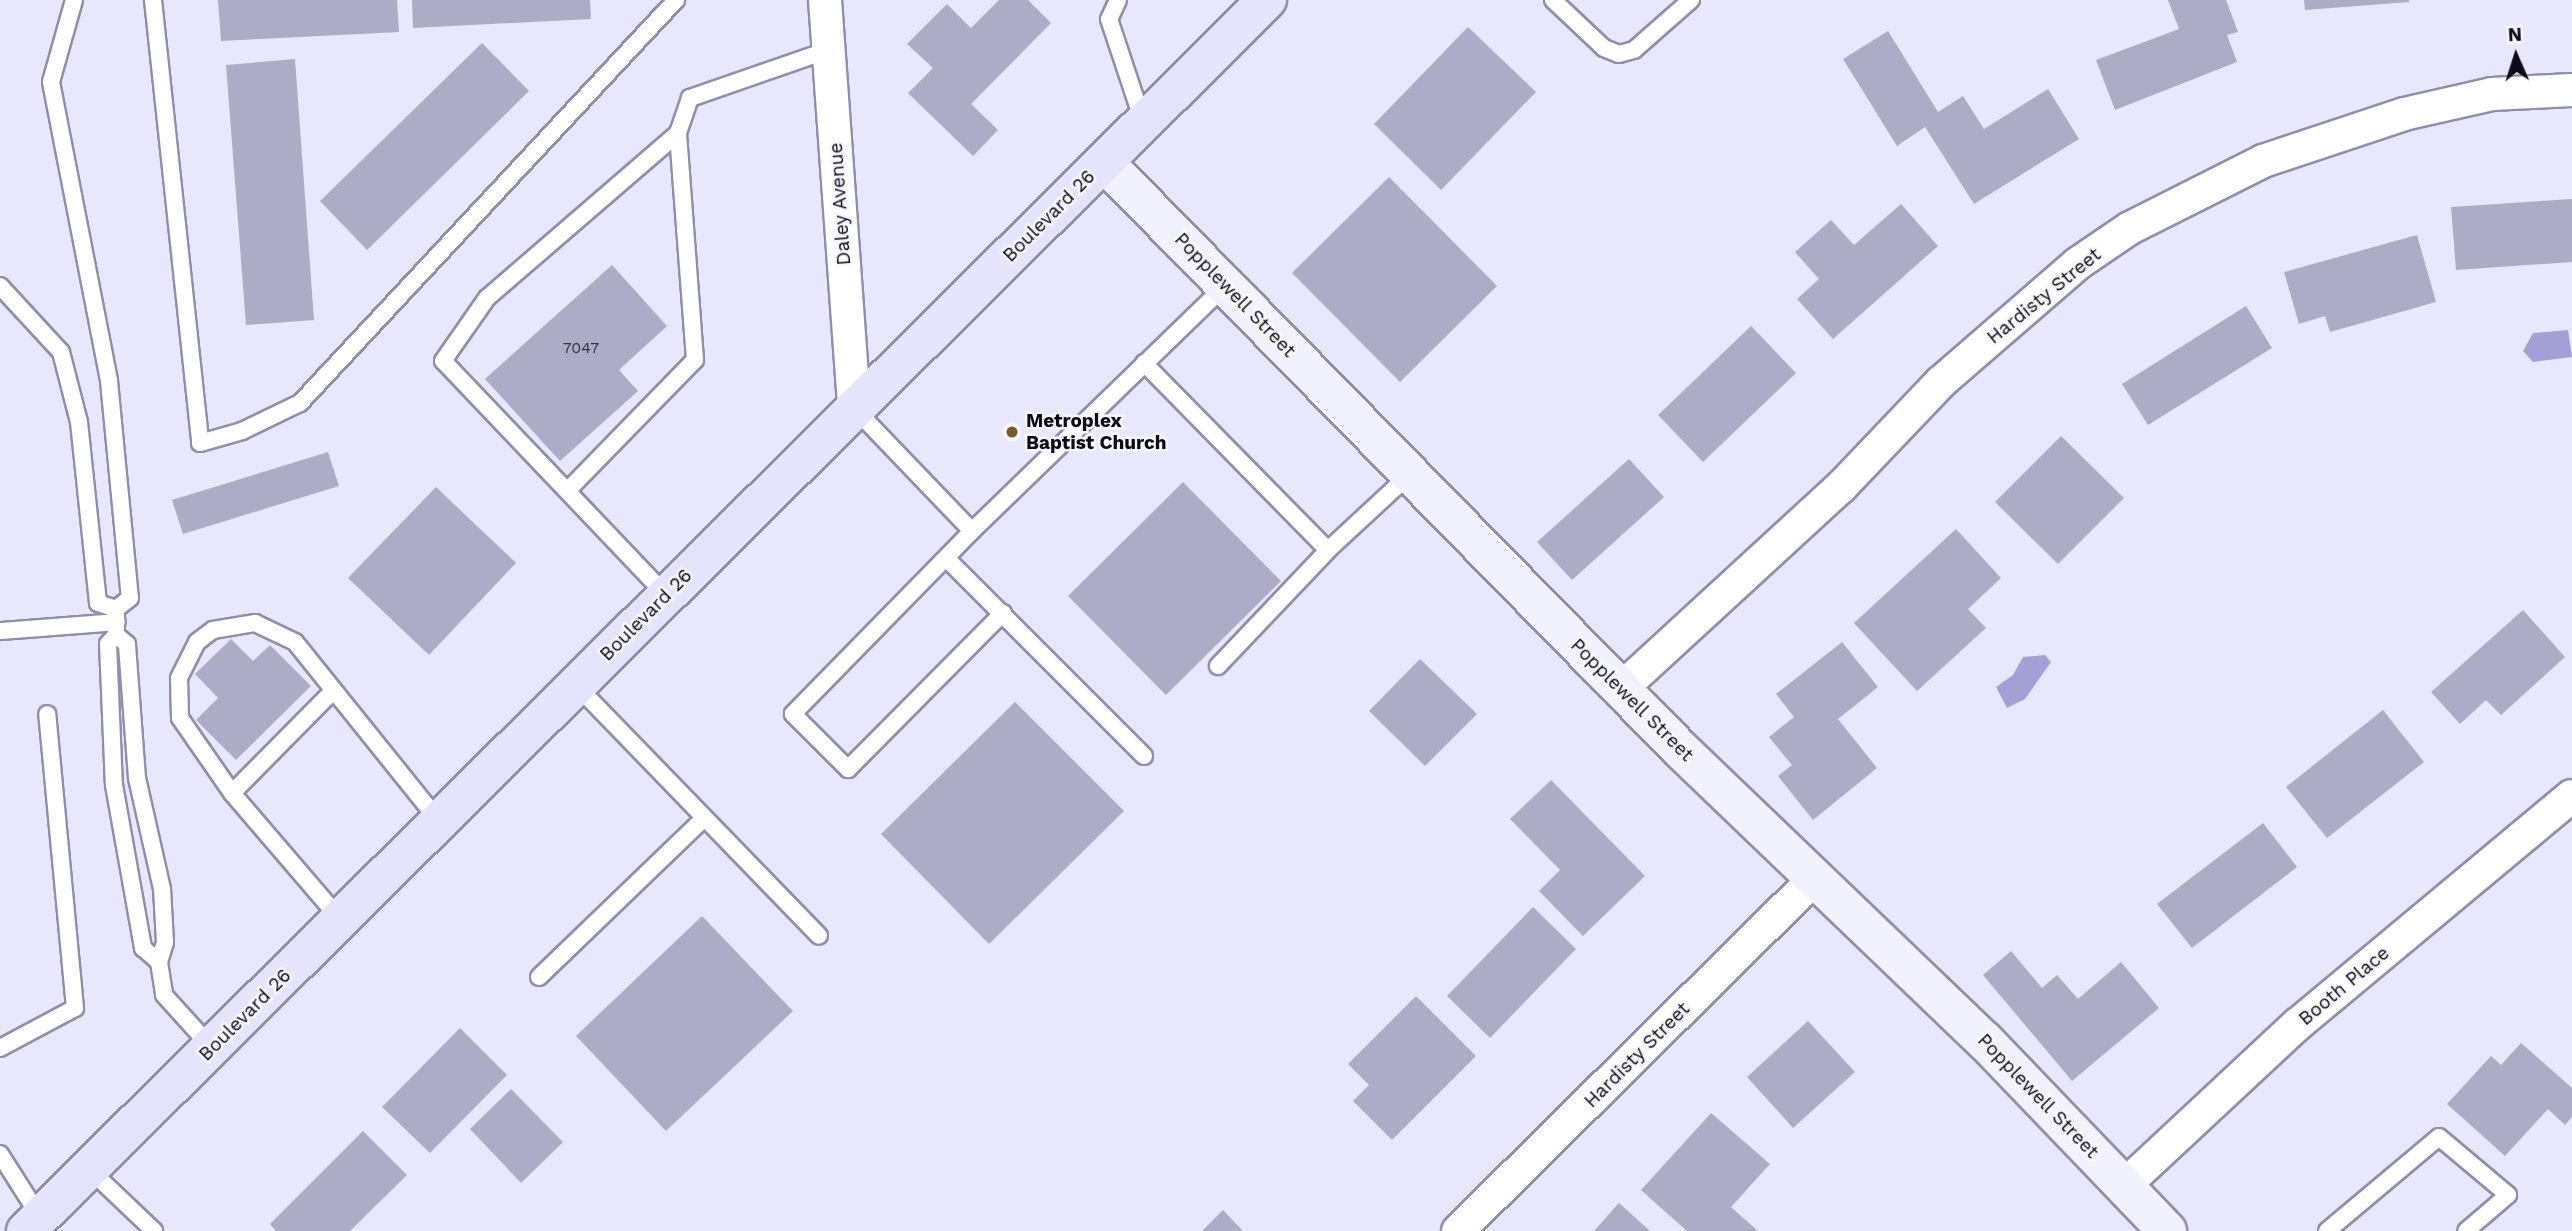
<!DOCTYPE html>
<html>
<head>
<meta charset="utf-8">
<style>
	body { margin:0 }
	#map { position:relative; width:2572px; height:1231px; overflow:hidden; background:#e7e7fe; font-family:"Work Sans",sans-serif }
	div>[style] { position:absolute }
	.water>* { inset:0; background:#a3a0d6 }
	.building>* { inset:0; background:#acacc7 }
	.roads { filter:drop-shadow(2px 0 #908faa) drop-shadow(-2px 0 #908faa) drop-shadow(0 2px #908faa) drop-shadow(0 -2px #908faa) }
	.lane>* { height:16px; margin:-8px; padding:0 8px; transform-origin:8px; border-radius:8px; background:#fff }
	.street>* { height:32px; margin:-16px; padding:0 16px; transform-origin:16px; border-radius:16px; background:#fff }
	.secondary>* { height:38px; margin:-19px; padding:0 19px; transform-origin:19px; border-radius:19px; background:#f2f2fe }
	.primary>* { height:38px; margin:-19px; padding:0 19px; transform-origin:19px; border-radius:19px; background:#e5e4fd }
	.dots>* { width:19px; height:19px; translate:-50% -50%; box-sizing:border-box; border:4px solid #f6f6fc; border-radius:50% }
	span { translate:-50% -50%; white-space:nowrap; text-align:center; line-height:1.15; -webkit-text-stroke:5px #f6f6fc; paint-order:stroke }
	.number-label { font-size:16px; color:#343341 }
	.number-label span { -webkit-text-stroke-width:0 }
	.street-label { font-size:19px; color:#0c0b14 }
	.poi-label { font-size:19px; color:#0c0b14; font-weight:700 }
	.left { translate:0 -50%; text-align:left }
	.north { position:absolute; left:2481px; top:21px; width:70px; height:70px; -webkit-text-stroke:5px #f6f6fc; paint-order:stroke; rotate:357deg; font-size:19px; font-weight:700; line-height:28px; text-align:center; color:#0c0b14 }
	.north::after { content:''; display:block; margin:auto; width:24px; height:32px; background:#0c0b14; clip-path:polygon(50% 0,100% 100%,50% 72%,0 100%) }
</style>
</head>
<body>
<div id="map">
	<div class="water">
		<i style="clip-path:polygon(2568px 330px,2572px 357px,2533px 362px,2523px 351px,2533px 333px)"></i>
		<i style="clip-path:polygon(2023px 657px,2045px 655px,2051px 662px,2025px 699px,2007px 708px,1996px 687px,2013px 675px)"></i>
	</div>
	<div class="building">
		<i style="clip-path:polygon(218px 0,397px 0,399px 32px,221px 41px)"></i>
		<i style="clip-path:polygon(412px 0,590px 0,591px 19px,413px 28px)"></i>
		<i style="clip-path:polygon(999px 0,1028px 0,1051px 23px,971px 104px,998px 130px,973px 156px,908px 93px,933px 68px,907px 44px,947px 4px,971px 28px)"></i>
		<i style="clip-path:polygon(2168px 0,2226px 0,2238px 32px,2227px 35px,2237px 62px,2115px 110px,2096px 60px,2179px 29px)"></i>
		<i style="clip-path:polygon(2304px 0,2409px 0,2409px 2px,2305px 10px)"></i>
		<i style="clip-path:polygon(1468px 27px,1536px 92px,1441px 190px,1374px 124px)"></i>
		<i style="clip-path:polygon(1888px 31px,1938px 112px,1963px 96px,1984px 129px,2048px 89px,2079px 139px,1974px 204px,1925px 127px,1897px 146px,1843px 59px)"></i>
		<i style="clip-path:polygon(482px 43px,529px 91px,367px 250px,320px 201px)"></i>
		<i style="clip-path:polygon(295px 59px,314px 320px,246px 325px,226px 65px)"></i>
		<i style="clip-path:polygon(1389px 177px,1497px 286px,1400px 382px,1292px 273px)"></i>
		<i style="clip-path:polygon(2572px 199px,2572px 262px,2456px 270px,2451px 207px)"></i>
		<i style="clip-path:polygon(1901px 204px,1938px 246px,1833px 339px,1797px 299px,1819px 279px,1795px 252px,1831px 220px,1854px 245px)"></i>
		<i style="clip-path:polygon(2417px 235px,2436px 302px,2330px 332px,2325px 316px,2299px 324px,2284px 272px)"></i>
		<i style="clip-path:polygon(612px 265px,667px 326px,619px 370px,638px 391px,560px 461px,485px 379px)"></i>
		<i style="clip-path:polygon(2246px 306px,2272px 348px,2148px 425px,2122px 384px)"></i>
		<i style="clip-path:polygon(1751px 326px,1796px 373px,1703px 462px,1658px 415px)"></i>
		<i style="clip-path:polygon(2061px 436px,2124px 498px,2058px 564px,1995px 502px)"></i>
		<i style="clip-path:polygon(328px 452px,339px 486px,183px 534px,172px 500px)"></i>
		<i style="clip-path:polygon(1629px 459px,1664px 497px,1572px 580px,1537px 542px)"></i>
		<i style="clip-path:polygon(1183px 482px,1281px 581px,1166px 695px,1068px 596px)"></i>
		<i style="clip-path:polygon(436px 487px,516px 563px,429px 655px,348px 578px)"></i>
		<i style="clip-path:polygon(1956px 529px,2001px 578px,1968px 609px,1986px 628px,1917px 691px,1854px 623px)"></i>
		<i style="clip-path:polygon(2523px 610px,2565px 657px,2501px 715px,2486px 700px,2460px 724px,2431px 692px)"></i>
		<i style="clip-path:polygon(231px 639px,253px 661px,270px 645px,311px 686px,236px 760px,196px 720px,218px 698px,195px 674px)"></i>
		<i style="clip-path:polygon(1842px 642px,1878px 687px,1838px 719px,1877px 768px,1813px 820px,1778px 776px,1792px 765px,1769px 737px,1794px 717px,1776px 694px)"></i>
		<i style="clip-path:polygon(1420px 659px,1477px 714px,1425px 766px,1369px 711px)"></i>
		<i style="clip-path:polygon(1015px 702px,1124px 811px,989px 944px,881px 834px)"></i>
		<i style="clip-path:polygon(2383px 710px,2424px 762px,2327px 838px,2286px 787px)"></i>
		<i style="clip-path:polygon(1551px 780px,1645px 876px,1583px 936px,1539px 891px,1560px 870px,1510px 819px)"></i>
		<i style="clip-path:polygon(2263px 823px,2297px 867px,2192px 948px,2157px 904px)"></i>
		<i style="clip-path:polygon(1533px 907px,1576px 949px,1490px 1038px,1447px 996px)"></i>
		<i style="clip-path:polygon(702px 916px,793px 1011px,666px 1131px,576px 1036px)"></i>
		<i style="clip-path:polygon(2011px 951px,2042px 988px,2057px 975px,2078px 999px,2121px 962px,2159px 1008px,2072px 1081px,1983px 975px)"></i>
		<i style="clip-path:polygon(1416px 996px,1476px 1056px,1392px 1140px,1353px 1101px,1369px 1085px,1348px 1064px)"></i>
		<i style="clip-path:polygon(1808px 1021px,1855px 1072px,1793px 1128px,1747px 1077px)"></i>
		<i style="clip-path:polygon(460px 1028px,507px 1075px,430px 1153px,382px 1107px)"></i>
		<i style="clip-path:polygon(2521px 1043px,2572px 1088px,2572px 1117px,2565px 1125px,2548px 1109px,2505px 1156px,2447px 1104px,2491px 1056px,2501px 1065px)"></i>
		<i style="clip-path:polygon(511px 1089px,563px 1142px,521px 1183px,470px 1129px)"></i>
		<i style="clip-path:polygon(1711px 1113px,1770px 1164px,1731px 1207px,1758px 1231px,1687px 1231px,1641px 1190px)"></i>
		<i style="clip-path:polygon(363px 1131px,407px 1175px,350px 1231px,276px 1231px,270px 1224px)"></i>
		<i style="clip-path:polygon(1619px 1203px,1650px 1231px,1594px 1231px)"></i>
		<i style="clip-path:polygon(1223px 1210px,1243px 1231px,1202px 1231px)"></i>
	</div>
	<div class="roads">
		<div class="lane">
			<i style="left:74px;top:0;width:85px;rotate:105.7deg"></i>
			<i style="left:51px;top:82px;width:305px;rotate:79deg"></i>
			<i style="left:109px;top:381px;width:218px;rotate:84.5deg"></i>
			<i style="left:130px;top:598px;width:18px;rotate:142deg"></i>
			<i style="left:153px;top:0;width:445px;rotate:83.9deg"></i>
			<i style="left:200px;top:443px;width:44px;rotate:-15.9deg"></i>
			<i style="left:242px;top:431px;width:64px;rotate:-25.8deg"></i>
			<i style="left:300px;top:403px;width:551px;rotate:-46.99deg"></i>
			<i style="left:1118px;top:0;width:21px;rotate:115deg"></i>
			<i style="left:1109px;top:19px;width:108px;rotate:71.6deg"></i>
			<i style="left:1553px;top:0;width:70px;rotate:43.3deg"></i>
			<i style="left:1604px;top:48px;width:16px;rotate:22deg"></i>
			<i style="left:1619px;top:54px;width:16px;rotate:-15deg"></i>
			<i style="left:1634px;top:50px;width:76px;rotate:-41.3deg"></i>
			<i style="left:0;top:286px;width:90px;rotate:47.3deg"></i>
			<i style="left:61px;top:352px;width:72px;rotate:75.6deg"></i>
			<i style="left:79px;top:422px;width:182px;rotate:84deg"></i>
			<i style="left:98px;top:603px;width:19px;rotate:18deg"></i>
			<i style="left:1144px;top:363px;width:262px;rotate:45.5deg"></i>
			<i style="left:1328px;top:550px;width:112px;rotate:-42.8deg"></i>
			<i style="left:854px;top:408px;width:170px;rotate:46.2deg"></i>
			<i style="left:972px;top:531px;width:352px;rotate:-44.1deg"></i>
			<i style="left:569px;top:489px;width:180px;rotate:-45.7deg"></i>
			<i style="left:695px;top:360px;width:228px;rotate:-94.3deg"></i>
			<i style="left:678px;top:133px;width:37px;rotate:-71deg"></i>
			<i style="left:690px;top:98px;width:147px;rotate:-19.1deg"></i>
			<i style="left:972px;top:531px;width:256px;rotate:134.4deg"></i>
			<i style="left:793px;top:714px;width:78px;rotate:45deg"></i>
			<i style="left:848px;top:769px;width:220px;rotate:-45.2deg"></i>
			<i style="left:946px;top:558px;width:280px;rotate:45deg"></i>
			<i style="left:666px;top:595px;width:323px;rotate:-133.6deg"></i>
			<i style="left:443px;top:361px;width:77px;rotate:-55.1deg"></i>
			<i style="left:487px;top:298px;width:252px;rotate:-40.8deg"></i>
			<i style="left:116px;top:609px;width:26px;rotate:90deg"></i>
			<i style="left:116px;top:635px;width:12px;rotate:132deg"></i>
			<i style="left:108px;top:644px;width:141px;rotate:87.6deg"></i>
			<i style="left:114px;top:785px;width:166px;rotate:79.9deg"></i>
			<i style="left:143px;top:948px;width:21px;rotate:41deg"></i>
			<i style="left:159px;top:962px;width:21px;rotate:-73deg"></i>
			<i style="left:165px;top:942px;width:53px;rotate:-93.2deg"></i>
			<i style="left:162px;top:889px;width:114px;rotate:-102.7deg"></i>
			<i style="left:137px;top:778px;width:134px;rotate:-94.3deg"></i>
			<i style="left:127px;top:644px;width:14px;rotate:-141deg"></i>
			<i style="left:0;top:631px;width:117px;rotate:-4.4deg"></i>
			<i style="left:1218px;top:666px;width:160px;rotate:-46.5deg"></i>
			<i style="left:576px;top:685px;width:349px;rotate:45.9deg"></i>
			<i style="left:232px;top:793px;width:144px;rotate:-45.3deg"></i>
			<i style="left:340px;top:919px;width:166px;rotate:-130.6deg"></i>
			<i style="left:232px;top:793px;width:91px;rotate:-124.7deg"></i>
			<i style="left:180px;top:718px;width:40px;rotate:-91.4deg"></i>
			<i style="left:179px;top:678px;width:40px;rotate:-63.4deg"></i>
			<i style="left:197px;top:642px;width:20px;rotate:-37deg"></i>
			<i style="left:213px;top:630px;width:43px;rotate:-9.5deg"></i>
			<i style="left:255px;top:623px;width:44px;rotate:25.4deg"></i>
			<i style="left:295px;top:642px;width:230px;rotate:51.2deg"></i>
			<i style="left:159px;top:962px;width:33px;rotate:81deg"></i>
			<i style="left:164px;top:995px;width:72px;rotate:47.8deg"></i>
			<i style="left:539px;top:977px;width:229px;rotate:-43.9deg"></i>
			<i style="left:0;top:1048px;width:85px;rotate:-28.1deg"></i>
			<i style="left:75px;top:1008px;width:295px;rotate:-95.4deg"></i>
			<i style="left:0;top:1154px;width:75px;rotate:57.6deg"></i>
			<i style="left:89px;top:1169px;width:90px;rotate:43.6deg"></i>
			<i style="left:2327px;top:1231px;width:146px;rotate:-40deg"></i>
			<i style="left:2439px;top:1137px;width:90px;rotate:40deg"></i>
			<i style="left:2508px;top:1195px;width:55px;rotate:139.4deg"></i>
		</div>
		<div class="street">
			<i style="left:825px;top:0;width:409px;rotate:85.9deg"></i>
			<i style="left:1621px;top:689px;width:299px;rotate:-42.6deg"></i>
			<i style="left:1841px;top:487px;width:145px;rotate:-46.4deg"></i>
			<i style="left:1941px;top:382px;width:180px;rotate:-40.9deg"></i>
			<i style="left:2077px;top:264px;width:64px;rotate:-34.2deg"></i>
			<i style="left:2130px;top:228px;width:149px;rotate:-26.7deg"></i>
			<i style="left:2263px;top:161px;width:149px;rotate:-18.4deg"></i>
			<i style="left:2404px;top:114px;width:90px;rotate:-12.8deg"></i>
			<i style="left:2492px;top:94px;width:80px;rotate:-2.9deg"></i>
			<i style="left:2124px;top:1186px;width:238px;rotate:-43deg"></i>
			<i style="left:2298px;top:1024px;width:356px;rotate:-39.8deg"></i>
			<i style="left:1458px;top:1231px;width:502px;rotate:-44.68deg"></i>
		</div>
		<div class="secondary">
			<i style="left:1104px;top:162px;width:822px;rotate:45.54deg"></i>
			<i style="left:1680px;top:749px;width:422px;rotate:43.8deg"></i>
			<i style="left:1985px;top:1041px;width:263px;rotate:46.2deg"></i>
		</div>
		<div class="primary">
			<i style="left:26px;top:1231px;width:1748px;rotate:-44.77deg"></i>
		</div>
	</div>
	<div class="dots">
		<i style="left:1012px;top:432px;background:#765a2d"></i>
	</div>
	<div class="number-label">
		<span style="left:581px;top:348px">7047</span>
	</div>
	<div class="street-label">
		<span style="left:840px;top:204px;rotate:-94deg">Daley Avenue</span>
		<span style="left:1049px;top:216px;rotate:-45deg">Boulevard 26</span>
		<span style="left:1235px;top:295px;rotate:46deg">Popplewell Street</span>
		<span style="left:2044px;top:296px;rotate:-39deg">Hardisty Street</span>
		<span style="left:646px;top:615px;rotate:-45deg">Boulevard 26</span>
		<span style="left:1632px;top:700px;rotate:45deg">Popplewell Street</span>
		<span style="left:2344px;top:986px;rotate:-40deg">Booth Place</span>
		<span style="left:245px;top:1015px;rotate:-45deg">Boulevard 26</span>
		<span style="left:1637px;top:1055px;rotate:-45deg">Hardisty Street</span>
		<span style="left:2038px;top:1096px;rotate:46deg">Popplewell Street</span>
	</div>
	<div class="poi-label">
		<span class="left" style="left:1026px;top:432px">Metroplex<br>Baptist Church</span>
	</div>
	<div class="north">N</div>
</div>
</body>
</html>
